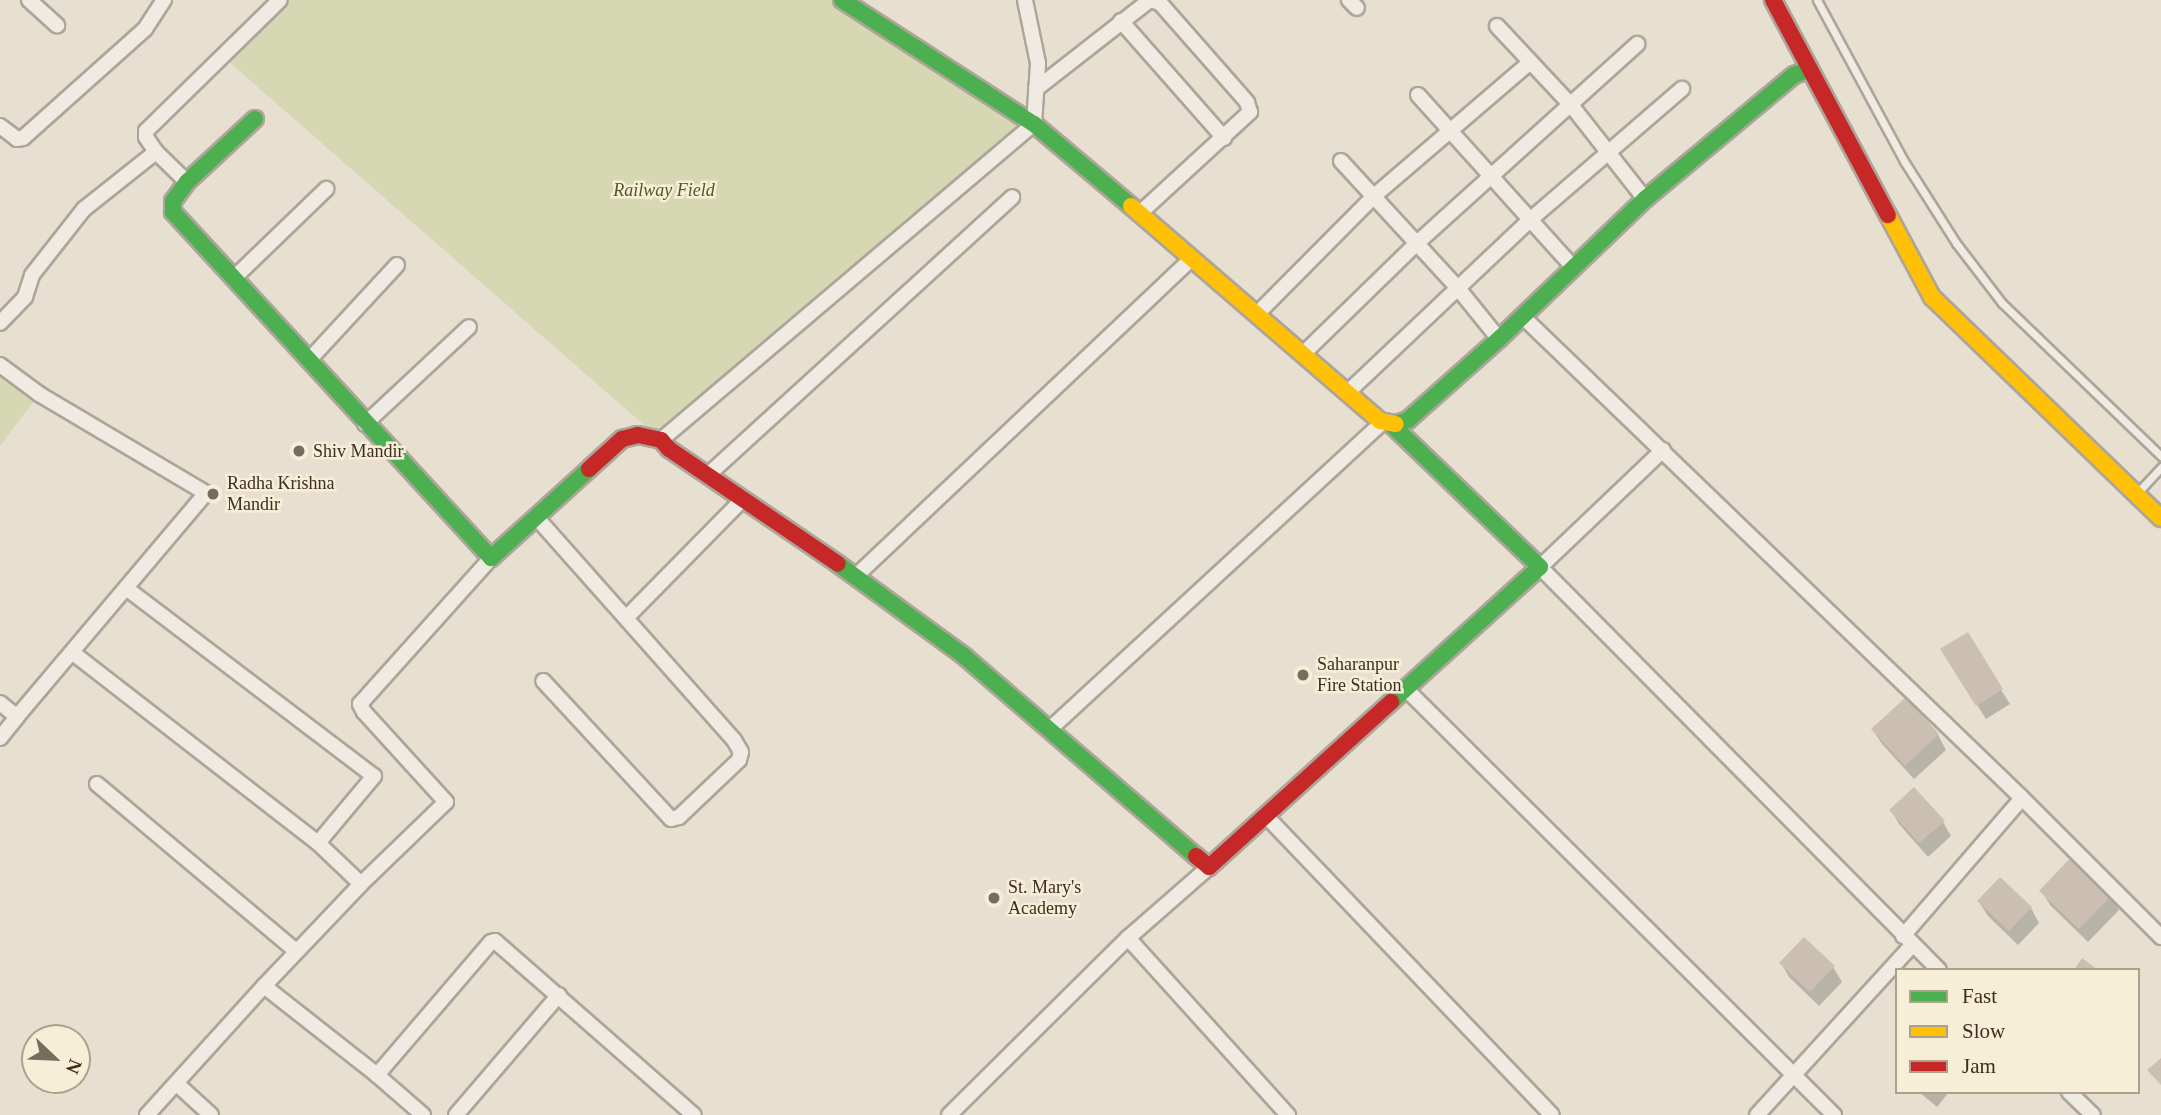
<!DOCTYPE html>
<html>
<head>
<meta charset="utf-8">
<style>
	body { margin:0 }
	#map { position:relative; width:2161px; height:1115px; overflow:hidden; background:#e7e0d1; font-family:Georgia,serif }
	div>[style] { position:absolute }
	.green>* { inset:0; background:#d6d7b3 }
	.shadow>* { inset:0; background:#0003 }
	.building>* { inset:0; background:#cbbfb2 }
	.roads { filter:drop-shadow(2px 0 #ada599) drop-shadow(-2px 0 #ada599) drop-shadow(0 2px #ada599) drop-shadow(0 -2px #ada599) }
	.lane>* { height:7px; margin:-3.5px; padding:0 3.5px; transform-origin:3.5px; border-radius:3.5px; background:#efebe3 }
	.street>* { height:14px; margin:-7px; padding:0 7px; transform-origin:7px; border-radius:7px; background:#efebe3 }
	.fast>* { height:16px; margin:-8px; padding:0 8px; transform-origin:8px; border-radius:8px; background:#4caf50 }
	.slow>* { height:16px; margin:-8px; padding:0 8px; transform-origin:8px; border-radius:8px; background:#ffc107 }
	.jam>* { height:16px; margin:-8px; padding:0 8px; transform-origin:8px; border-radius:8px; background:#c62828 }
	.dots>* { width:19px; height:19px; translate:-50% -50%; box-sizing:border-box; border:4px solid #f7eed8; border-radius:50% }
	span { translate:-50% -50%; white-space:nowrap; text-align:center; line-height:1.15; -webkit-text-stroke:5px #f7eed8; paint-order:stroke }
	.park-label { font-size:18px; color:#4d5a26; font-style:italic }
	.poi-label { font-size:18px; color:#3d2e20 }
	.left { translate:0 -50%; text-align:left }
	.legend { position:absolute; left:1895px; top:968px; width:245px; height:126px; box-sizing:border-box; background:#f7eed8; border:2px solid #ada18e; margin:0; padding:9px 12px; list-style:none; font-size:21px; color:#3d2e20 }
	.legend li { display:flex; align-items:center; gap:14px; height:35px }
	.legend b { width:35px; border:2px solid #ada18e }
	.north { position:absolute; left:21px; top:1024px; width:70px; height:70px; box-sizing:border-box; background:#f7eed8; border:2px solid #ada18e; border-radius:50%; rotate:113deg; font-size:19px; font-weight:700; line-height:28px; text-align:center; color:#3d2e20 }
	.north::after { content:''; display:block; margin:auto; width:24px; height:32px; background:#786c5e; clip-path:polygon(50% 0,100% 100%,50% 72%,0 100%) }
</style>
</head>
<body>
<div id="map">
	<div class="green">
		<i style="clip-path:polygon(283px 0,841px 0,1034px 124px,661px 440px,221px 55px)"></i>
		<i style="clip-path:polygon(0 365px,39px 394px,0 446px)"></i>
	</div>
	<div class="shadow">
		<i style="clip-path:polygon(1967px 635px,2010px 704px,1986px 719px,1951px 664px)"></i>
		<i style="clip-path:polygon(1906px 700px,1938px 735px,1946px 750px,1914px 779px,1882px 744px,1873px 730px)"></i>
		<i style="clip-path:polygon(1891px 810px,1943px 822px,1951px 836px,1928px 857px,1899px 824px)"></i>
		<i style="clip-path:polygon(2042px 891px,2110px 896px,2119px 910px,2088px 942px,2050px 905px)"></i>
		<i style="clip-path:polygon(1979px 902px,2031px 908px,2039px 923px,2018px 945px,1988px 916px)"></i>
		<i style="clip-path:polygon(1781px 963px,1833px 967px,1842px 982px,1819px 1006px,1789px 977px)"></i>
		<i style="clip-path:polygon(1919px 1092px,1949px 1092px,1937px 1107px)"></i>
	</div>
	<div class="building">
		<i style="clip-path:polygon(1968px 632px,2003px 689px,1976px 706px,1940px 649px)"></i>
		<i style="clip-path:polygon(1906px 697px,1939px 734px,1905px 766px,1871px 729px)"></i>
		<i style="clip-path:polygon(1914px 787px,1945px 821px,1919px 843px,1889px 810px)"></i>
		<i style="clip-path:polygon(2072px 856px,2112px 895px,2079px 929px,2039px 891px)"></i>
		<i style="clip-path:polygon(2000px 877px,2032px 907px,2009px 931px,1977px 901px)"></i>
		<i style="clip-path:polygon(1804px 937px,1835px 966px,1810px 992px,1779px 963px)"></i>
		<i style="clip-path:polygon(2082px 958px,2098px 970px,2074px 970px)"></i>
		<i style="clip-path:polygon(2161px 1058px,2161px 1085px,2147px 1070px)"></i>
	</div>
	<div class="roads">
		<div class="lane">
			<i style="left:1817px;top:0;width:183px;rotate:61.6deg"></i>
			<i style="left:1904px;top:161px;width:97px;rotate:57.6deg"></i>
			<i style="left:1956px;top:243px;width:76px;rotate:52.5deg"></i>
			<i style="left:2002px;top:303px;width:221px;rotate:43.9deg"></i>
			<i style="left:2139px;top:491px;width:33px;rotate:-47deg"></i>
		</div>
		<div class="street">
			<i style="left:29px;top:0;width:38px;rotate:42deg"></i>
			<i style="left:1349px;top:0;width:11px;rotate:45deg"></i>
			<i style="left:1121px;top:21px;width:156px;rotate:48.6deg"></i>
			<i style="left:1497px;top:26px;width:108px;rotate:46.9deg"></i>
			<i style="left:1571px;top:105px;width:120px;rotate:51.8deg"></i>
			<i style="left:1036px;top:89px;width:145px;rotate:-38deg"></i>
			<i style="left:1418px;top:95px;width:232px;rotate:48deg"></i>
			<i style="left:0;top:126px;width:21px;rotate:37deg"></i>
			<i style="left:17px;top:139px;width:6px;rotate:-9deg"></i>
			<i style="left:23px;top:138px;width:164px;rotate:-41.8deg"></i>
			<i style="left:145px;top:29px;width:35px;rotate:-57deg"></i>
			<i style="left:1341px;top:161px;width:171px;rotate:47.4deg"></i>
			<i style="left:1457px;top:287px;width:67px;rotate:51.1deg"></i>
			<i style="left:187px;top:182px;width:43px;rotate:-135.9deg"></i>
			<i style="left:156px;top:152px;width:18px;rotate:-124deg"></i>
			<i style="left:146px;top:137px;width:6px;rotate:-90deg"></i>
			<i style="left:146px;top:131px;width:187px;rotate:-44.4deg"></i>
			<i style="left:1139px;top:214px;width:151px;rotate:-42.6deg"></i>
			<i style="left:1250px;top:112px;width:10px;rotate:-107deg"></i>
			<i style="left:1247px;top:102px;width:132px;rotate:-131.3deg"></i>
			<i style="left:1160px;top:3px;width:9px;rotate:-162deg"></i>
			<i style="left:235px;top:277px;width:127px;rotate:-44deg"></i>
			<i style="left:1258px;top:313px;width:165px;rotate:-45.2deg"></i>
			<i style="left:1374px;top:196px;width:204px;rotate:-40.6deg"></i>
			<i style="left:1522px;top:316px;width:694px;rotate:43.95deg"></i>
			<i style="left:2022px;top:798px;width:197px;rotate:45deg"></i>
			<i style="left:0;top:323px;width:36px;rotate:-46deg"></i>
			<i style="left:25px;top:297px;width:23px;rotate:-72deg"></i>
			<i style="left:32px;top:275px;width:84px;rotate:-51.8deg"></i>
			<i style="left:84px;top:209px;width:92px;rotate:-38.4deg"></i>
			<i style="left:1304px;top:353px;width:158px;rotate:-44.2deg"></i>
			<i style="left:1417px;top:243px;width:297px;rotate:-42.1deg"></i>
			<i style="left:310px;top:359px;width:128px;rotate:-47.2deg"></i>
			<i style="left:0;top:365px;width:49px;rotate:36.6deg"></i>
			<i style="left:39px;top:394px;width:194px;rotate:30.7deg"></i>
			<i style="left:206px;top:493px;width:293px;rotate:130.2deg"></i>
			<i style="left:1349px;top:391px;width:249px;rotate:-43.4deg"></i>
			<i style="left:1530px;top:220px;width:201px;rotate:-40.8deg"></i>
			<i style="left:365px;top:424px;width:142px;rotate:-43deg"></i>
			<i style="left:661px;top:440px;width:489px;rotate:-40.3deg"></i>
			<i style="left:1034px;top:124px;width:61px;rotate:-86.2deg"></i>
			<i style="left:1038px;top:63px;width:64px;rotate:-101.7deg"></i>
			<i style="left:1663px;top:450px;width:170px;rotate:136.4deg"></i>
			<i style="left:1540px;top:567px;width:567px;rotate:45.29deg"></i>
			<i style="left:708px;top:475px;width:412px;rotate:-42.4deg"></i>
			<i style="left:536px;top:517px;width:298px;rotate:48.4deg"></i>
			<i style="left:734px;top:740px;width:14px;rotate:60deg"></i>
			<i style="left:741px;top:752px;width:8px;rotate:104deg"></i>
			<i style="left:739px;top:760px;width:83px;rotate:136.5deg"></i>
			<i style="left:679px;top:817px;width:8px;rotate:166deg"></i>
			<i style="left:671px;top:819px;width:188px;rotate:-132.8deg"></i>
			<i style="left:856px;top:576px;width:461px;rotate:-43.4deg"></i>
			<i style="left:126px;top:588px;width:311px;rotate:37.2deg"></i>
			<i style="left:374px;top:776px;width:87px;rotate:129.9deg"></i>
			<i style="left:627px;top:617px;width:165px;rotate:-45.5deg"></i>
			<i style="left:73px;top:653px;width:310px;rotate:37.8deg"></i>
			<i style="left:318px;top:843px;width:59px;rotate:43.6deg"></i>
			<i style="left:1406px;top:689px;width:604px;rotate:44.87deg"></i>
			<i style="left:0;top:703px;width:22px;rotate:39deg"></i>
			<i style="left:17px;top:717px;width:27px;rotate:129deg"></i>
			<i style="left:1050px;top:729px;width:453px;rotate:-42.7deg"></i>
			<i style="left:97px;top:784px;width:260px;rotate:40deg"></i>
			<i style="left:1267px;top:817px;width:412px;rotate:46.3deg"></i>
			<i style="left:1903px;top:936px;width:182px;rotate:-49.2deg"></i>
			<i style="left:1128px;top:938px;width:239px;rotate:47.9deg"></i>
			<i style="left:264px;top:986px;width:141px;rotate:-46.4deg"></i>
			<i style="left:361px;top:884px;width:118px;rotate:-44deg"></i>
			<i style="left:446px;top:802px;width:122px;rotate:-132.3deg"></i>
			<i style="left:364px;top:712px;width:9px;rotate:-117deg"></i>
			<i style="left:360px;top:704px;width:196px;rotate:-48.1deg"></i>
			<i style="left:177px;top:1084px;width:46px;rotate:42.4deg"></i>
			<i style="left:2069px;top:1092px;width:33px;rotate:44deg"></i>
			<i style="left:147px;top:1115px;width:174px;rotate:-47.8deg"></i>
			<i style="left:264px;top:986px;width:144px;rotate:38.2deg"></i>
			<i style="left:423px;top:1115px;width:61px;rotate:-139deg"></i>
			<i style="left:377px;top:1075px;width:175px;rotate:-49.4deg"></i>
			<i style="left:491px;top:942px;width:4px;rotate:-14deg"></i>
			<i style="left:495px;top:941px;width:264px;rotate:41.2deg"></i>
			<i style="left:456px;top:1115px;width:158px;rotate:-49.4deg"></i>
			<i style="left:949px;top:1115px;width:252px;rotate:-44.7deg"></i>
			<i style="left:1128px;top:938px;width:108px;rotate:-41.2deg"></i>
			<i style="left:1757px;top:1115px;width:230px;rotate:-47.6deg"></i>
		</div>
		<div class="fast">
			<i style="left:842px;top:0;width:229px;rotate:32.9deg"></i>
			<i style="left:1034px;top:124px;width:127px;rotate:40.2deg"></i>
			<i style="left:255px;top:119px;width:93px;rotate:137.2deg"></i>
			<i style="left:187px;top:182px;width:24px;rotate:126deg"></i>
			<i style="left:173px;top:201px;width:11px;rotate:90deg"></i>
			<i style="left:173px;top:212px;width:470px;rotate:47.4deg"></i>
			<i style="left:491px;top:558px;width:132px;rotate:-42.2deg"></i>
			<i style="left:1396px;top:424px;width:13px;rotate:-18deg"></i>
			<i style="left:1408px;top:420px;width:122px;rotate:-41.7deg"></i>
			<i style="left:1499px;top:339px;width:202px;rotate:-43.8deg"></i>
			<i style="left:1645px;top:199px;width:194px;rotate:-39.8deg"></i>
			<i style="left:1794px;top:75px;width:17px;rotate:-21deg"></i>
			<i style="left:838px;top:564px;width:156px;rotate:36.1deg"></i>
			<i style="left:964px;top:656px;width:306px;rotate:40.8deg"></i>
			<i style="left:1391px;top:702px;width:201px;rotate:-42.2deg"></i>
			<i style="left:1540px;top:567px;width:205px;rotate:-136.2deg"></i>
		</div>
		<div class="slow">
			<i style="left:1131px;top:206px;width:329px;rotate:40.8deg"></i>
			<i style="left:1380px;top:421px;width:16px;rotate:11deg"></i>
			<i style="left:1888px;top:215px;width:93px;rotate:61.8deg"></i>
			<i style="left:1932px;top:297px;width:318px;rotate:44deg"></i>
		</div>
		<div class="jam">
			<i style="left:1773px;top:0;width:244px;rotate:61.9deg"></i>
			<i style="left:589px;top:469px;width:45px;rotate:-42.3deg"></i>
			<i style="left:622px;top:439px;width:16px;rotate:-14deg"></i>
			<i style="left:638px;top:435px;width:24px;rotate:12deg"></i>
			<i style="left:661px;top:440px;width:12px;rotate:48deg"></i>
			<i style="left:669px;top:449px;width:204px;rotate:34.2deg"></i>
			<i style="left:1196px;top:856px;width:17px;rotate:40deg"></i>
			<i style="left:1209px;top:867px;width:246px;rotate:-42.2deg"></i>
		</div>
	</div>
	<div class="dots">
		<i style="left:299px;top:451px;background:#786c5e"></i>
		<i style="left:213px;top:494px;background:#786c5e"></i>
		<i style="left:1303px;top:675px;background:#786c5e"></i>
		<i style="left:994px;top:898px;background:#786c5e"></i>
	</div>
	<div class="park-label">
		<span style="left:664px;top:190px">Railway Field</span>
	</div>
	<div class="poi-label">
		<span class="left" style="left:313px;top:451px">Shiv Mandir</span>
		<span class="left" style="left:227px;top:494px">Radha Krishna<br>Mandir</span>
		<span class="left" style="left:1317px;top:675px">Saharanpur<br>Fire Station</span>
		<span class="left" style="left:1008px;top:898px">St. Mary's<br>Academy</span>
	</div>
	<ul class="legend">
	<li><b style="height:9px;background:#4caf50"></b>Fast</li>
	<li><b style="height:9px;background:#ffc107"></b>Slow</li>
	<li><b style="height:9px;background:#c62828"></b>Jam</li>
	</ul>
	<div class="north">N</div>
</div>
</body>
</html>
